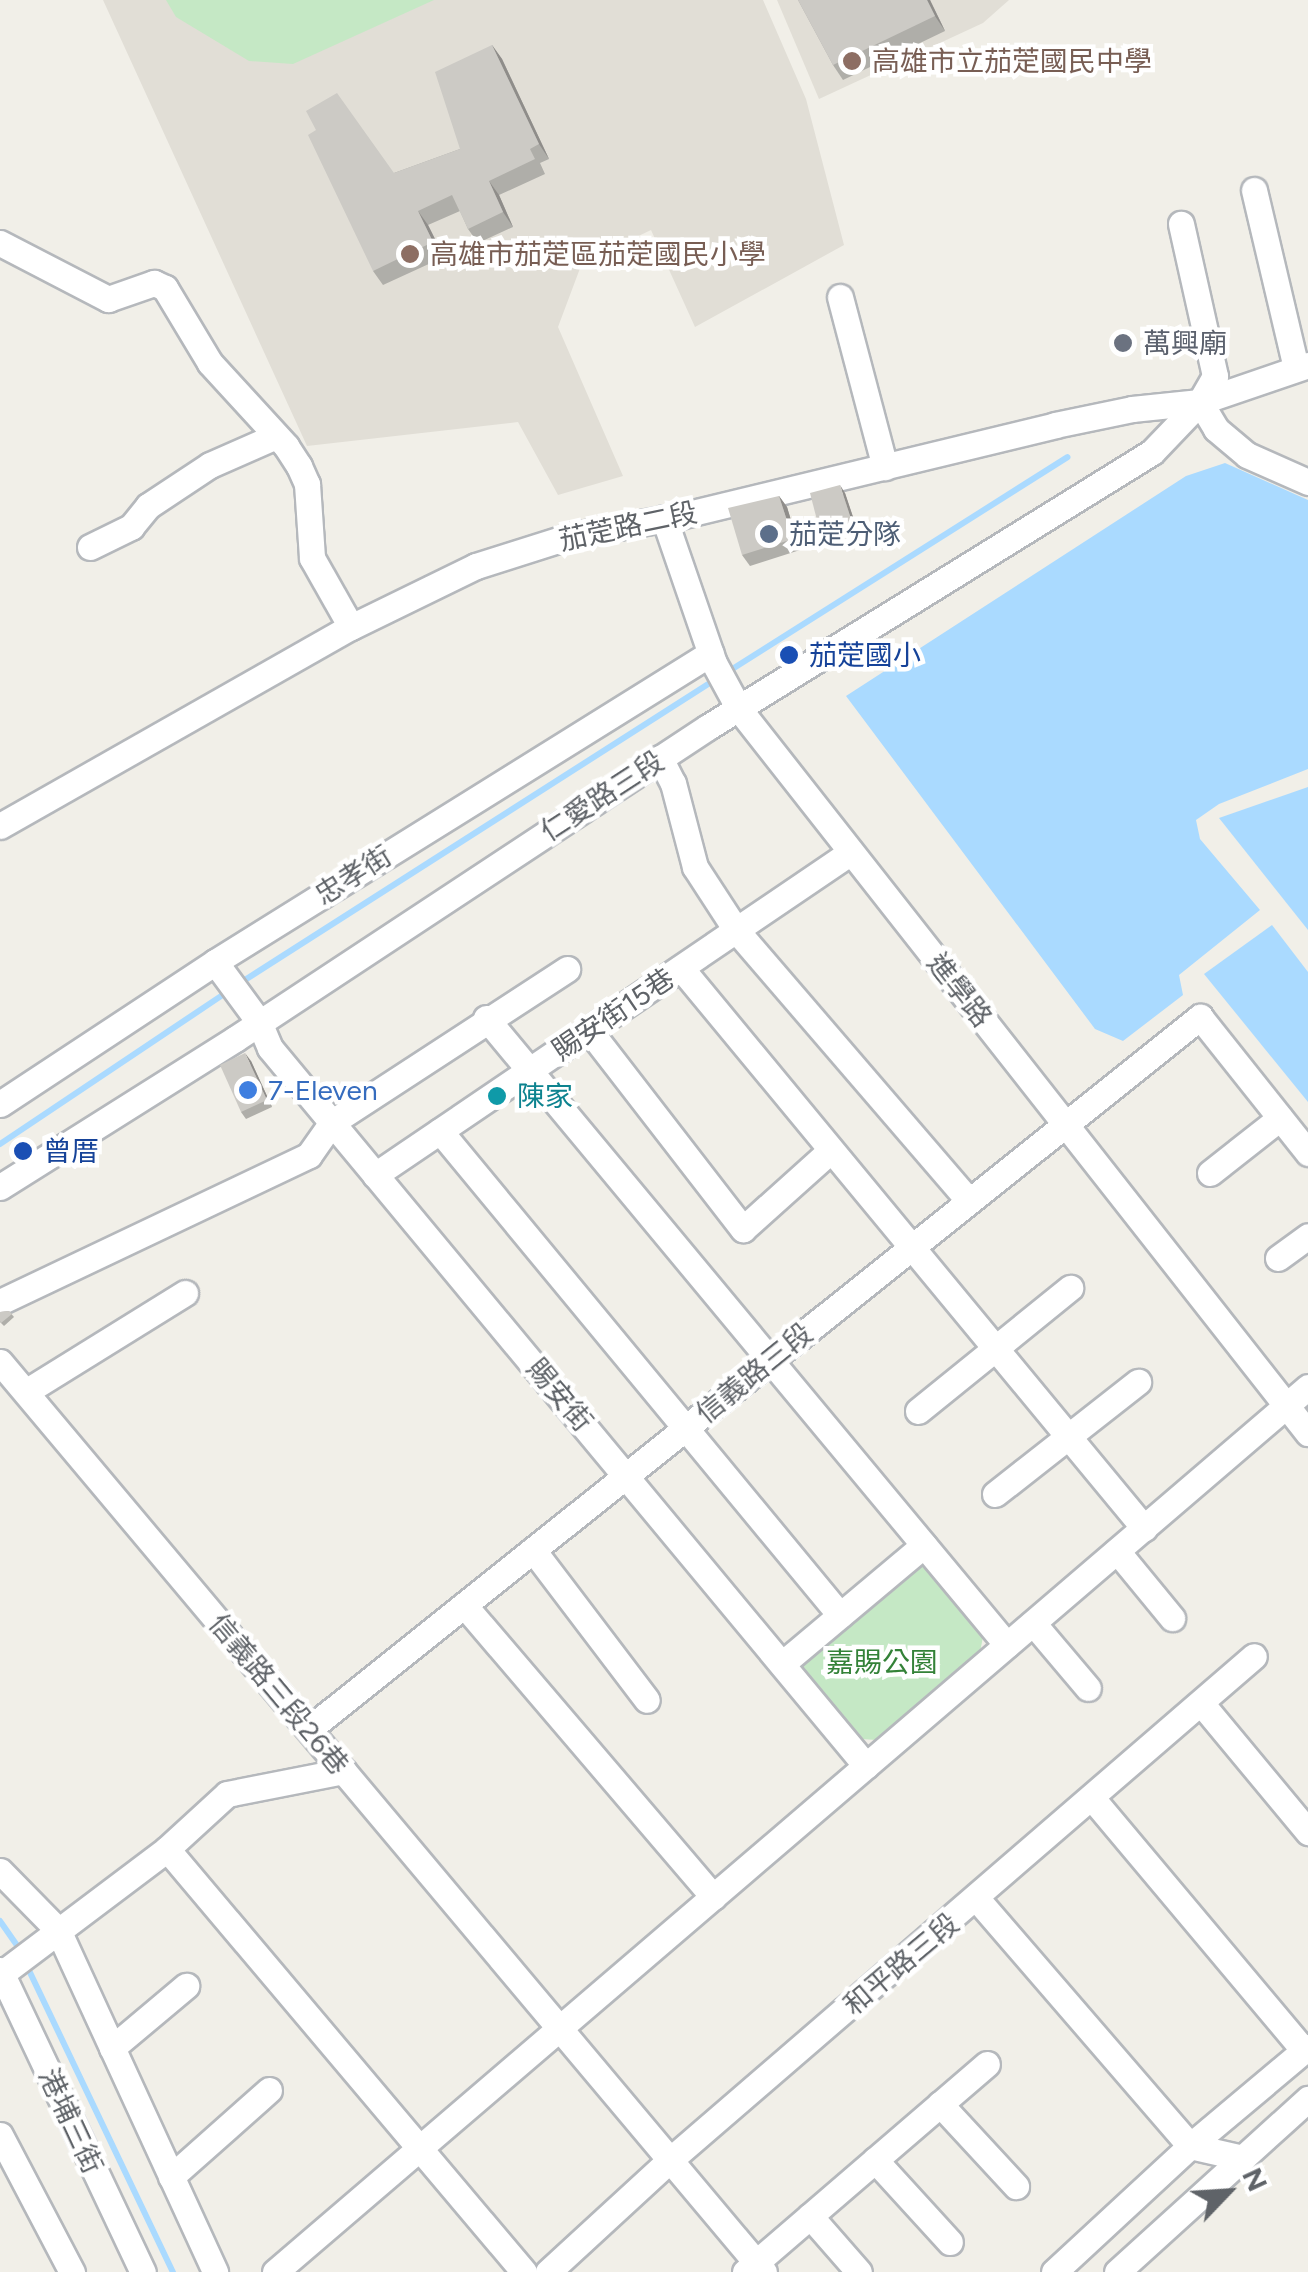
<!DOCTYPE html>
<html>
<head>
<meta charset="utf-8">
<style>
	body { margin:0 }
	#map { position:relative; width:1308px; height:2272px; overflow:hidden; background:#f1efe8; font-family:Figtree,"Noto Sans TC",sans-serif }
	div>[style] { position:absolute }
	.education>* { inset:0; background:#e1ded6 }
	.green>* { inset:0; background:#c5e8c5 }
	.water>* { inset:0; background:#aadaff }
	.stream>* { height:6px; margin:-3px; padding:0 3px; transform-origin:3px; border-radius:3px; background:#aadaff }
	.roads { filter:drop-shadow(2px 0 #b5b8bc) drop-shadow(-2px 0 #b5b8bc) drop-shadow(0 2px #b5b8bc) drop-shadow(0 -2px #b5b8bc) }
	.minor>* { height:25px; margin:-12.5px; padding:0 12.5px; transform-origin:12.5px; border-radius:12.5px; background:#fff }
	.wall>* { inset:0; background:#afaea9 }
	.shaded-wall>* { inset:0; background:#8f8d8a }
	.building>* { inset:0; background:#cccac5 }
	.dots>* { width:28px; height:28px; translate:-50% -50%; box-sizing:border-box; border:5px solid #fff; border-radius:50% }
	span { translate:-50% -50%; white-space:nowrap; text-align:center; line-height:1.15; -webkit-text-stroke:9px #fff; paint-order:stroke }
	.education-label { font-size:28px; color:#785e54 }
	.left { translate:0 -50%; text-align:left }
	.worship-label { font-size:28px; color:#5b616d }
	.street-label { font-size:28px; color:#5f6368 }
	.service-label { font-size:28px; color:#4e5e75 }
	.transit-label { font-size:28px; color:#164399 }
	.shop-label { font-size:28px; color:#366cbe }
	.culture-label { font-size:28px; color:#0d838f }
	.park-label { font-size:28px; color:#348238 }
	.north { position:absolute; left:1178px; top:2142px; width:100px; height:100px; -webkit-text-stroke:8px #fff; paint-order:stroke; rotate:65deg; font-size:28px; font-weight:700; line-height:40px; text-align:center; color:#5f6368 }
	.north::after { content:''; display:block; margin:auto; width:35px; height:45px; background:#5f6368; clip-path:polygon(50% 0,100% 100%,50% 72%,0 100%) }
</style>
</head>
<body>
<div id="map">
	<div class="education">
		<i style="clip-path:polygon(103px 0,763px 0,806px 99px,844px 245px,695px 327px,651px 230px,582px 263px,558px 327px,623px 476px,558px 495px,518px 422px,307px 446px)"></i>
		<i style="clip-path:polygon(777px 0,1009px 0,983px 23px,819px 99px)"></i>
	</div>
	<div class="green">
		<i style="clip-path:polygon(166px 0,434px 0,293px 64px,249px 61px,176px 17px)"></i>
		<i style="clip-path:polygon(923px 1563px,983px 1637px,980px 1652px,877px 1740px,861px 1739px,801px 1667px,801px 1656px,909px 1564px)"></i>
	</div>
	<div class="water">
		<i style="clip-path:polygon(1225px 463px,1308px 500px,1308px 769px,1219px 804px,1196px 820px,1200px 839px,1260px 910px,1179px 975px,1183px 995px,1123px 1041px,1095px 1029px,846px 696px,1186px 476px)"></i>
		<i style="clip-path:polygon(1308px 787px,1308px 930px,1219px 818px)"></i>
		<i style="clip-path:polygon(1272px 925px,1308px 972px,1308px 1102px,1204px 974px)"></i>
	</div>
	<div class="stream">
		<i style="left:726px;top:673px;width:404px;rotate:-32.3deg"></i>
		<i style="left:237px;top:985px;width:568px;rotate:-32.57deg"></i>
		<i style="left:0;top:1144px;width:273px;rotate:-33.8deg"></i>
		<i style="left:0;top:1921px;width:35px;rotate:55deg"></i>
		<i style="left:25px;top:1962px;width:344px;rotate:64.5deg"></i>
	</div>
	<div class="roads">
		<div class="minor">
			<i style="left:1254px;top:190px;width:183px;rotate:76.7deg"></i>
			<i style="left:0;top:243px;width:122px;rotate:27.4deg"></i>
			<i style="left:108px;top:299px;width:49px;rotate:-19.2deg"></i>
			<i style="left:154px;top:283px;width:12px;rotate:24deg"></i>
			<i style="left:165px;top:288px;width:87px;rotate:59deg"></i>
			<i style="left:210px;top:363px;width:113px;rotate:47.5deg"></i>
			<i style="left:286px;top:446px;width:24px;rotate:57deg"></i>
			<i style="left:299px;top:466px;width:20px;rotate:66deg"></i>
			<i style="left:307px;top:484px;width:74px;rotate:86.1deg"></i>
			<i style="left:312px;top:558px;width:79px;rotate:60.5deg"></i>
			<i style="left:840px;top:297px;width:176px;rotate:75.2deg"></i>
			<i style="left:1200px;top:402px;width:31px;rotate:59deg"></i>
			<i style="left:1216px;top:429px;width:40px;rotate:40deg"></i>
			<i style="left:1247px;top:455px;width:67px;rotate:23.9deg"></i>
			<i style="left:664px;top:518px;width:153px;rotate:71deg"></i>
			<i style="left:714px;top:663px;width:52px;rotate:61.5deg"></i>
			<i style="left:739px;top:709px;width:921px;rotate:51.84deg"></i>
			<i style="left:90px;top:547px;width:46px;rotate:-26deg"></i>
			<i style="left:131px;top:527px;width:27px;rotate:-51deg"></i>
			<i style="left:148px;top:506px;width:74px;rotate:-33.5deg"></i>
			<i style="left:210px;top:465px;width:72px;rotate:-23.7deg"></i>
			<i style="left:660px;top:758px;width:28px;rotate:63deg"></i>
			<i style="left:673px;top:783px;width:87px;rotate:75.3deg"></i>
			<i style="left:695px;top:867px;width:75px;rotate:56.9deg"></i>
			<i style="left:736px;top:930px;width:357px;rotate:49.3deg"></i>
			<i style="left:0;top:826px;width:403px;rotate:-29.6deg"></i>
			<i style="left:351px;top:627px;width:139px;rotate:-26deg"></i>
			<i style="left:476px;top:566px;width:103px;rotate:-17.6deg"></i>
			<i style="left:574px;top:535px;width:108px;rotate:-10.2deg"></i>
			<i style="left:680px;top:516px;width:386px;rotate:-13.6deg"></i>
			<i style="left:1055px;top:425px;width:79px;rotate:-11.7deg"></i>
			<i style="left:1132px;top:409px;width:68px;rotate:-5.9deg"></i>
			<i style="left:1200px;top:402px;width:114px;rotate:-18.9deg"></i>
			<i style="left:215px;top:962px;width:74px;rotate:53.7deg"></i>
			<i style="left:259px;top:1022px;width:28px;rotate:67deg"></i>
			<i style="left:270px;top:1048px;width:933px;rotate:50.3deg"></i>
			<i style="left:681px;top:968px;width:727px;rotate:50.42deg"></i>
			<i style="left:486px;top:1018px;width:815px;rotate:50.28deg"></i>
			<i style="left:589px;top:1030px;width:252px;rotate:52.3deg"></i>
			<i style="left:743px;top:1229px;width:117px;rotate:-41.9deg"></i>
			<i style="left:0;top:1104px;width:258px;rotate:-33.4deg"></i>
			<i style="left:215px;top:962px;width:584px;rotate:-31.92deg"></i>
			<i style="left:440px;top:1131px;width:628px;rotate:50.43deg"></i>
			<i style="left:1210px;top:1173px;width:89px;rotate:-38.2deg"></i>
			<i style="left:375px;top:1175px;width:575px;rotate:-34.16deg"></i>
			<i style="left:0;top:1187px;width:278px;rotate:-32.2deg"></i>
			<i style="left:235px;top:1039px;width:567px;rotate:-33.41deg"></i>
			<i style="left:708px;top:727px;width:522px;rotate:-31.77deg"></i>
			<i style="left:1152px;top:452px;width:69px;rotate:-46.2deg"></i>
			<i style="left:1200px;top:402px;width:30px;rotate:-60deg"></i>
			<i style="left:1215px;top:376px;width:156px;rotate:-102.6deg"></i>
			<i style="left:1278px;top:1258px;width:37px;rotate:-36deg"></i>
			<i style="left:0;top:1302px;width:342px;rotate:-25.4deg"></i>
			<i style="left:309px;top:1155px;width:39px;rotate:-55deg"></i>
			<i style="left:331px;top:1123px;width:282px;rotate:-33.1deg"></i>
			<i style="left:0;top:1362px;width:1188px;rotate:49.98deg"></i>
			<i style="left:27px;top:1391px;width:186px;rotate:-31.8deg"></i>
			<i style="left:918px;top:1411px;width:196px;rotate:-39deg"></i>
			<i style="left:995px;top:1494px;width:182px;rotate:-38.1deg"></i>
			<i style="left:533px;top:1550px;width:188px;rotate:52.8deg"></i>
			<i style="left:1117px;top:1551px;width:87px;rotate:50.6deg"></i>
			<i style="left:464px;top:1605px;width:384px;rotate:49.5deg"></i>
			<i style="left:1033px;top:1623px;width:85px;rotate:49.8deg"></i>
			<i style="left:782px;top:1664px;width:185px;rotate:-40deg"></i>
			<i style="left:1201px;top:1703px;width:168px;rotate:50.3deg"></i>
			<i style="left:309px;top:1729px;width:1141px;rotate:-38.63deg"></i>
			<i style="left:1200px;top:1017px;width:174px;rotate:51.5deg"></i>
			<i style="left:1092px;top:1798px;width:330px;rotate:50deg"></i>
			<i style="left:167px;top:1849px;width:554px;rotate:49.84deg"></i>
			<i style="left:0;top:1871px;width:83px;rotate:45.5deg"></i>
			<i style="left:58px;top:1930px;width:376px;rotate:65.3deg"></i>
			<i style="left:977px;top:1899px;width:326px;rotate:49.2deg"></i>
			<i style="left:1190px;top:2146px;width:54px;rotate:12.8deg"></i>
			<i style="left:0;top:1970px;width:334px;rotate:64.7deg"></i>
			<i style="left:0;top:1975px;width:209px;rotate:-37deg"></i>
			<i style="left:167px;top:1849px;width:81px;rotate:-42.5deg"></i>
			<i style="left:227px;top:1794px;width:119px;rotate:-11.1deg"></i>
			<i style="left:112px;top:2048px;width:97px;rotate:-40deg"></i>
			<i style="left:940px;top:2104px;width:112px;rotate:47.2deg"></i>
			<i style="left:0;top:2135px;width:155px;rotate:62.3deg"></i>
			<i style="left:875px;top:2160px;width:111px;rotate:47.6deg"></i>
			<i style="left:171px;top:2177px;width:131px;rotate:-41.6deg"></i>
			<i style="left:810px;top:2216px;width:74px;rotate:48.8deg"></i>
			<i style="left:275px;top:2272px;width:1360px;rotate:-40.59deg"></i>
			<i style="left:548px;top:2272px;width:166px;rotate:-42.6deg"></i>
			<i style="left:670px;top:2160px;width:771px;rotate:-40.79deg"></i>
			<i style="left:745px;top:2272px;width:319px;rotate:-40.7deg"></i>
			<i style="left:1054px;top:2272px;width:185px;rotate:-42.8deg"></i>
			<i style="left:1190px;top:2146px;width:154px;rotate:-40deg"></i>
			<i style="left:1117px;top:2272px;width:258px;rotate:-42.2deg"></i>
		</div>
	</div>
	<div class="wall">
		<i style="clip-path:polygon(798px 0,930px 0,945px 31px,843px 80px,833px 65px)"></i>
		<i style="clip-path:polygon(492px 45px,502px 59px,549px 159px,540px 163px,545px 174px,499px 195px,513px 227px,478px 243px,468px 229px,460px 211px,428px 225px,444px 257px,383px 285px,373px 271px,394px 173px,460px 149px)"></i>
		<i style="clip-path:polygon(845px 493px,857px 529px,823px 532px,818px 524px)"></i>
		<i style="clip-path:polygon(779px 496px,787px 507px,800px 550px,750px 566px,742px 555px)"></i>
		<i style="clip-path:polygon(251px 1061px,272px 1107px,246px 1119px,241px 1112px)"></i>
		<i style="clip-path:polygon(9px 1311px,14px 1317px,4px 1326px,0 1322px,0 1312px)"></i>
	</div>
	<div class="shaded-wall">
		<i style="clip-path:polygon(927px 0,930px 0,945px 31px,935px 16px)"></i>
		<i style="clip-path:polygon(492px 45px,502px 59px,549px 159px,539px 144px)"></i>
		<i style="clip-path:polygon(489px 181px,499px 195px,513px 227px,503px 212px)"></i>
		<i style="clip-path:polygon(418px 211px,428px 225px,444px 257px,433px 242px)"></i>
		<i style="clip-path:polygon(840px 485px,845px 493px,857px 529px,852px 522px)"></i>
		<i style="clip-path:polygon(779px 496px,787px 507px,800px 550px,793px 539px)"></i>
		<i style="clip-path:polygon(245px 1053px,251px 1061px,272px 1107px,267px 1100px)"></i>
	</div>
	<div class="building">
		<i style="clip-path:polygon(798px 0,927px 0,935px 16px,833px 65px)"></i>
		<i style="clip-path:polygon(492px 45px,539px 144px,530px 149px,535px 159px,489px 181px,503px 212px,468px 229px,452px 195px,418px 211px,433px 242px,373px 271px,308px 135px,316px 130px,306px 111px,337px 93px,394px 173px,460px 149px,435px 72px)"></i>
		<i style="clip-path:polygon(840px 485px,852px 522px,818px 524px,810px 493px)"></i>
		<i style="clip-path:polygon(779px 496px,793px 539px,742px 555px,728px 508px)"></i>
		<i style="clip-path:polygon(245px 1053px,267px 1100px,241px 1112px,220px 1065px)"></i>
		<i style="clip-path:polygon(9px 1311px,12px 1314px,1px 1323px,0 1321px,0 1312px)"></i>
	</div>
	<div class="dots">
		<i style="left:852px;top:61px;background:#8d6e63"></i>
		<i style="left:410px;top:254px;background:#8d6e63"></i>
		<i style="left:1123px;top:343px;background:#6b7280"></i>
		<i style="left:769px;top:534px;background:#5c6f8a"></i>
		<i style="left:789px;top:655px;background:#1a4fb4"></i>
		<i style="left:248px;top:1090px;background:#3f7fe0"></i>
		<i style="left:497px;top:1096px;background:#0f9aa8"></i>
		<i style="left:23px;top:1151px;background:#1a4fb4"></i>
	</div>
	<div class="education-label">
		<span class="left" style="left:872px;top:61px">高雄市立茄萣國民中學</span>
		<span class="left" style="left:430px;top:254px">高雄市茄萣區茄萣國民小學</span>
	</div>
	<div class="worship-label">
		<span class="left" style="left:1143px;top:343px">萬興廟</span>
	</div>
	<div class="street-label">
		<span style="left:628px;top:526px;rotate:-12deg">茄萣路二段</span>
		<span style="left:602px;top:796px;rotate:-33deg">仁愛路三段</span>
		<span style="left:353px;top:875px;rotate:-32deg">忠孝街</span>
		<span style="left:960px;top:990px;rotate:52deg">進學路</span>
		<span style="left:613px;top:1014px;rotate:-34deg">賜安街15巷</span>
		<span style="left:754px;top:1373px;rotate:-39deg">信義路三段</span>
		<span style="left:560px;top:1395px;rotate:50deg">賜安街</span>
		<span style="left:279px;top:1694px;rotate:50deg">信義路三段26巷</span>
		<span style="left:901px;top:1964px;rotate:-40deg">和平路三段</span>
		<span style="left:71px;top:2121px;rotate:65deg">港埔三街</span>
	</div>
	<div class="service-label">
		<span class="left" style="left:789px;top:534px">茄萣分隊</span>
	</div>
	<div class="transit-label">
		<span class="left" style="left:809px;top:655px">茄萣國小</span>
		<span class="left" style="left:43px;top:1151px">曾厝</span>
	</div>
	<div class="shop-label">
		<span class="left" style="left:268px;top:1090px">7-Eleven</span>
	</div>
	<div class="culture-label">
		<span class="left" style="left:517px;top:1096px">陳家</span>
	</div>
	<div class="park-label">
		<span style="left:882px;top:1662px">嘉賜公園</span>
	</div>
	<div class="north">N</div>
</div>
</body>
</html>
